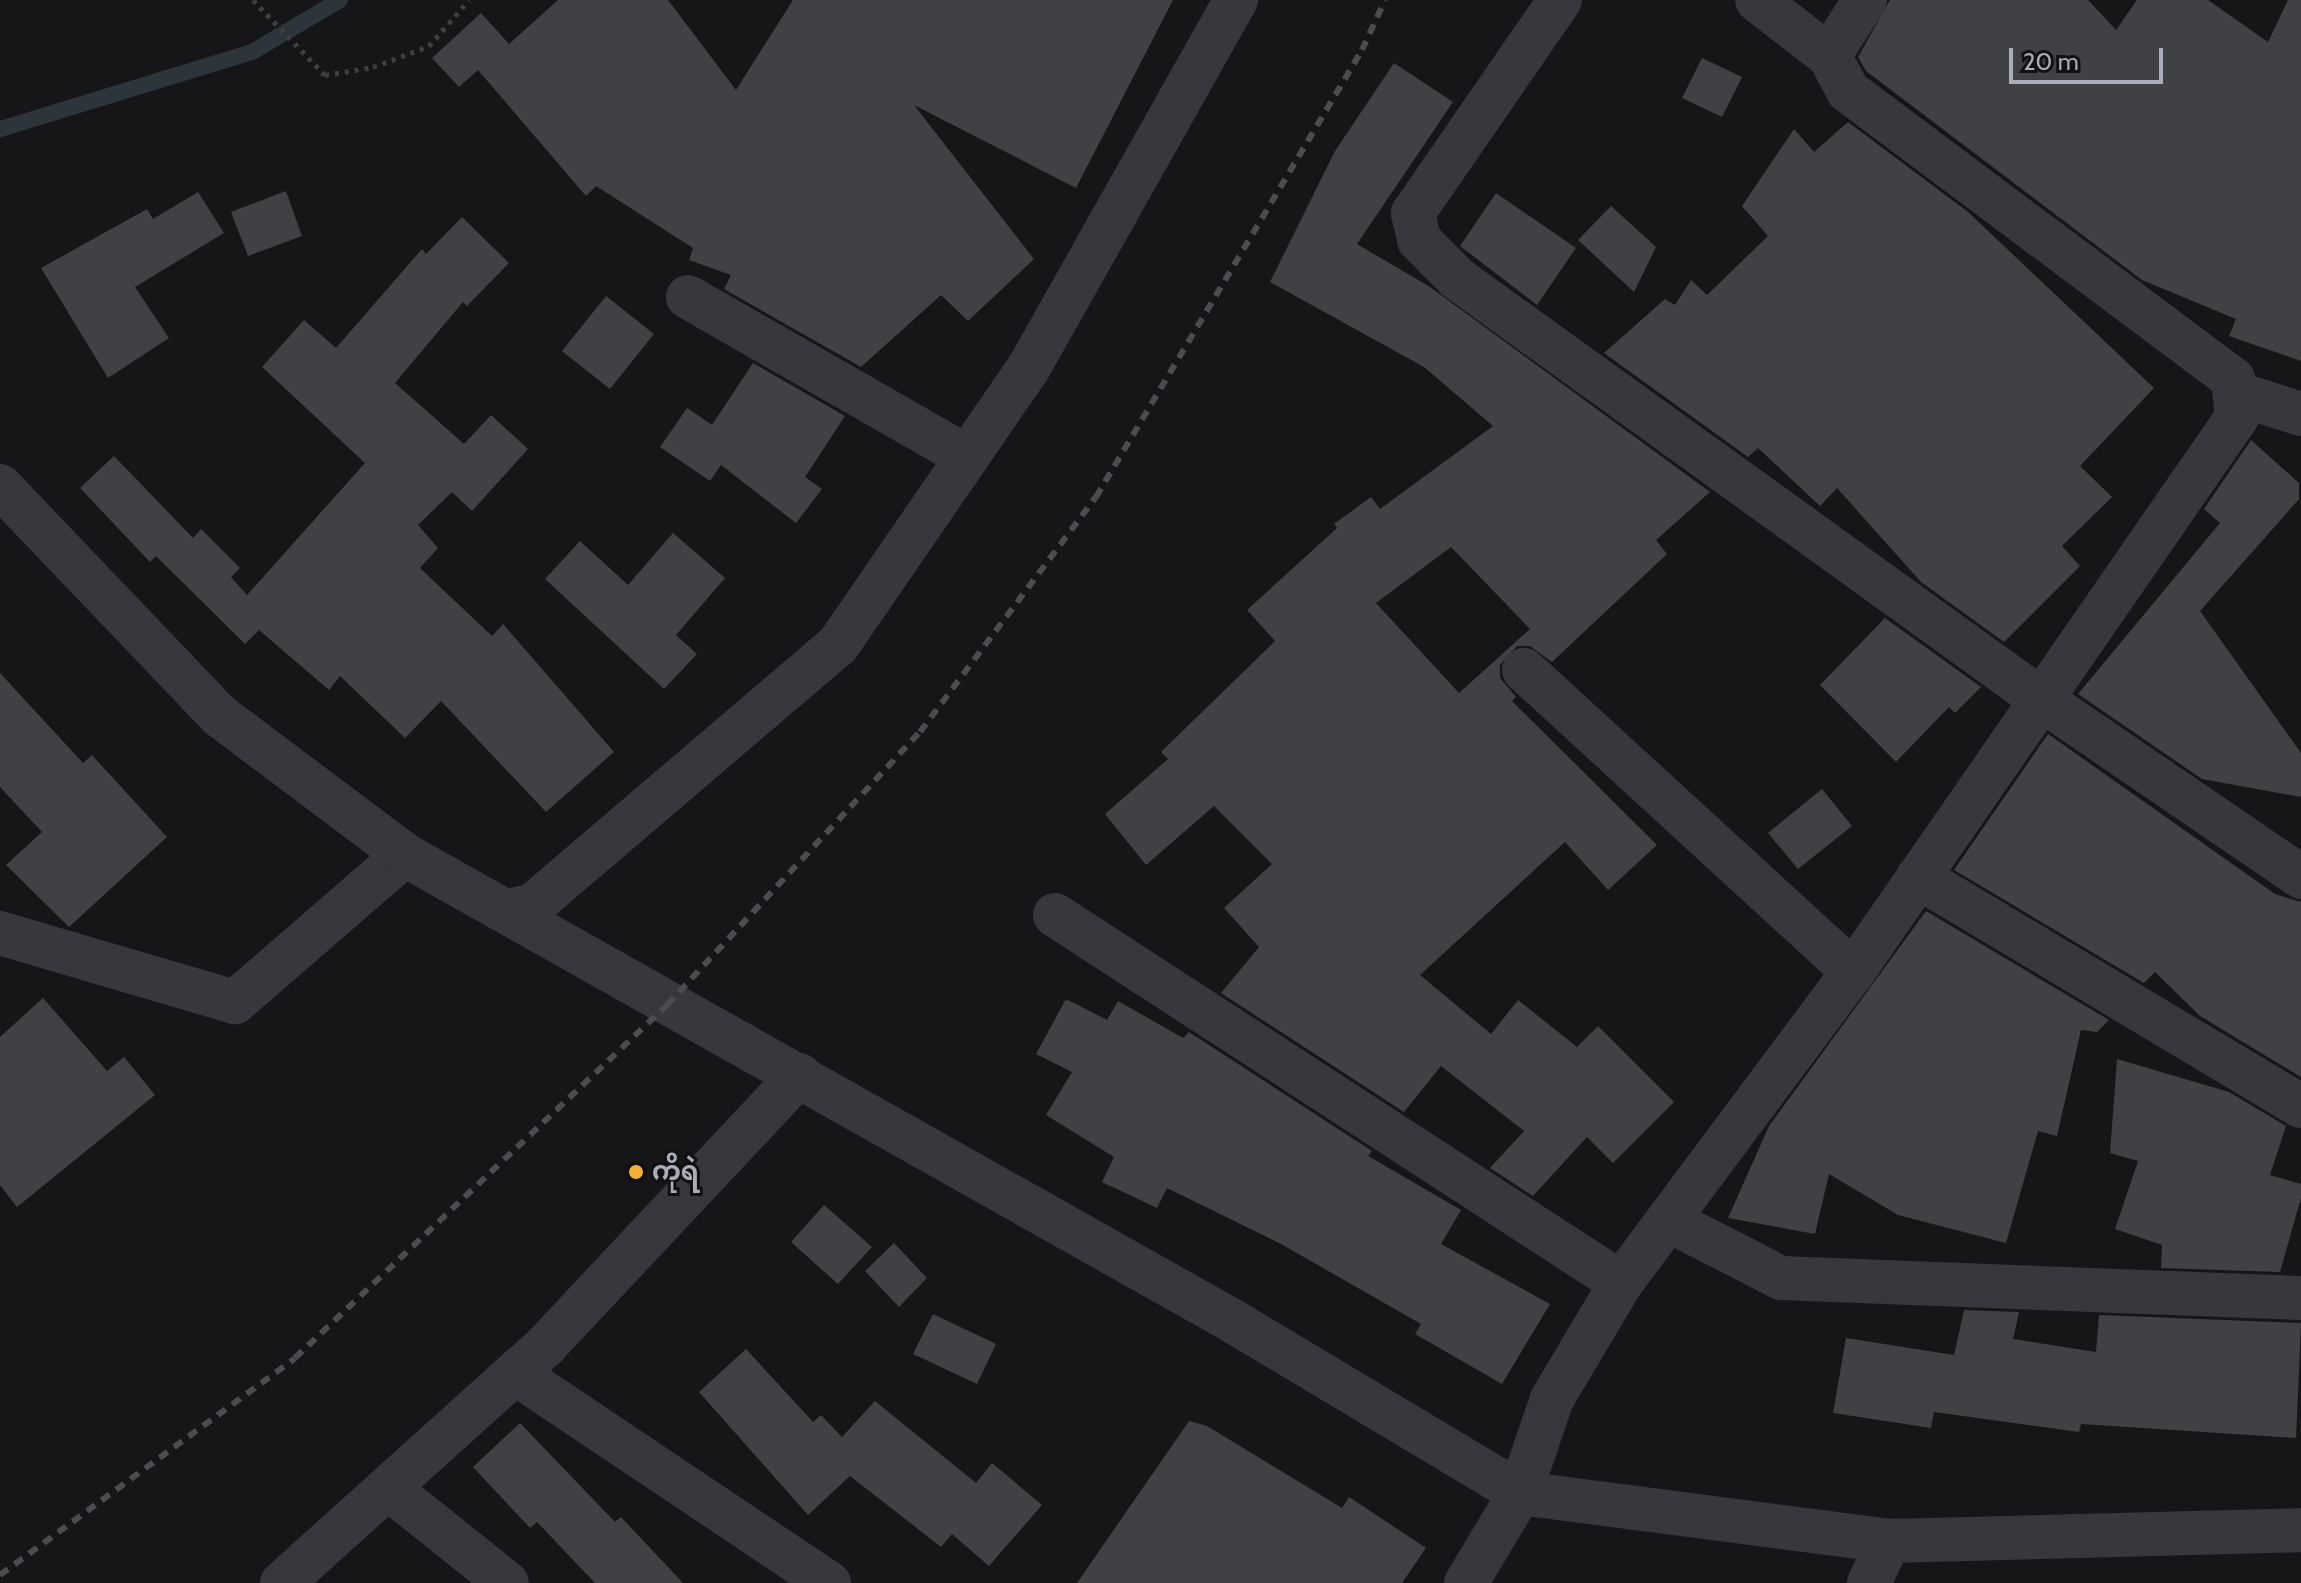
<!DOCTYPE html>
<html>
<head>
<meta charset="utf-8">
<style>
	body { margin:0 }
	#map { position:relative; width:2301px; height:1583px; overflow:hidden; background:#161618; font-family:Cabin,"Noto Sans Myanmar",sans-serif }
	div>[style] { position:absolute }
	.stream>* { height:16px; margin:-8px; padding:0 8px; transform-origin:8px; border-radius:8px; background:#2c353c }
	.building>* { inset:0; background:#404145 }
	.path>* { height:5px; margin-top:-2.5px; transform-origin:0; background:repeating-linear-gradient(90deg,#3d3f44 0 4px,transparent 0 10px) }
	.minor>* { height:44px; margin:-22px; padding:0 22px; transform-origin:22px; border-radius:22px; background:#37383d }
	.tertiary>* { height:44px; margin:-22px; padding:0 22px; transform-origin:22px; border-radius:22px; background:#37383d }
	.rail>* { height:6px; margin-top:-3px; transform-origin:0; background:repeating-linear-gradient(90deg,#4a4c52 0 10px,transparent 0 18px) }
	.dots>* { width:22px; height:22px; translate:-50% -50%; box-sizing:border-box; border:4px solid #111113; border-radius:50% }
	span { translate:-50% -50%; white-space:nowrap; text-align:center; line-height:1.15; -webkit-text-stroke:6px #111113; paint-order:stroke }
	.poi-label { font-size:26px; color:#a8adb8; font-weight:700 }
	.left { translate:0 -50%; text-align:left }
	.scale { position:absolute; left:2009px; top:48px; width:154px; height:36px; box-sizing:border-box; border:4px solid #a8adb8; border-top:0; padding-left:10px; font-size:24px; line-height:28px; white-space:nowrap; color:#a8adb8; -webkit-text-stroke:6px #111113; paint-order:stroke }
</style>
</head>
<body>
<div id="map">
	<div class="stream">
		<i style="left:0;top:129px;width:264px;rotate:-17deg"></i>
		<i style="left:252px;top:52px;width:102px;rotate:-30.6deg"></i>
	</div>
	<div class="building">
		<i style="clip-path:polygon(558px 0,668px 0,736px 90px,793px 0,1173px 0,1076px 188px,914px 105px,1034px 259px,968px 321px,941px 295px,861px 367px,724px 289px,731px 275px,689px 260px,693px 248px,596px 186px,586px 196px,478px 70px,459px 87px,432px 58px,481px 13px,509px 44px)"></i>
		<i style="clip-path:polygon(1890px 0,2088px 0,2116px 30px,2137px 0,2208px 0,2268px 42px,2288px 0,2301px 0,2301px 361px,2229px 336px,2236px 319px,2142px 280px,1866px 71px,1858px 57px)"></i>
		<i style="clip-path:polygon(1702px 58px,1742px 77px,1722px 117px,1682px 98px)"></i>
		<i style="clip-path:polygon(evenodd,1394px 63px,1453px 102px,1357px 244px,1430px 287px,1710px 492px,1656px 540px,1667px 554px,1552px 662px,1530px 646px,1517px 646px,1500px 665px,1500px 678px,1516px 697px,1512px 701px,1657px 845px,1608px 890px,1565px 842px,1420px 975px,1491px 1034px,1518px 1000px,1577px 1047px,1598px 1026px,1674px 1102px,1613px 1163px,1587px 1137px,1533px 1196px,1490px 1168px,1524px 1131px,1441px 1066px,1404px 1112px,1221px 993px,1259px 947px,1224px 908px,1272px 864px,1214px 806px,1146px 865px,1105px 814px,1168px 759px,1161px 752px,1275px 641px,1247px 610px,1337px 528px,1334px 524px,1371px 497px,1380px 509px,1493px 426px,1424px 367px,1270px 282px,1335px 151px,1394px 63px,1451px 547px,1530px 629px,1459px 693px,1376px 603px,1451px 547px)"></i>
		<i style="clip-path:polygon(1848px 122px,1968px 212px,2154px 388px,2080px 466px,2112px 497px,2062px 546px,2080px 566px,2004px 642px,1921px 582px,1837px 488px,1820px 506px,1758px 448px,1748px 457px,1604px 353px,1665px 299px,1675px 305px,1691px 280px,1707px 295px,1768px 236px,1742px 206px,1794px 129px,1814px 152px)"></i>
		<i style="clip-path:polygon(286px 191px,302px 236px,248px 256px,231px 212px)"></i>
		<i style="clip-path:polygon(198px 192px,224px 233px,135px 287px,169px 338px,108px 378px,41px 268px,147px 209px,153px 219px)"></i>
		<i style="clip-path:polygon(1496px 193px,1576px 248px,1537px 305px,1460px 246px)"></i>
		<i style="clip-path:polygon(1611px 206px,1656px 247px,1634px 292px,1578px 240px)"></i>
		<i style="clip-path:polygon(462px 217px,509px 263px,467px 306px,463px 302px,395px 383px,464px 444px,491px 415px,528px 449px,472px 511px,452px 492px,418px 525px,438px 548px,420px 568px,492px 636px,503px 624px,614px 752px,546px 812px,441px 701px,405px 738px,340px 676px,329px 690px,259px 630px,245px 644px,156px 556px,150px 562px,80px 488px,114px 456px,193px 538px,201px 529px,240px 568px,231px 577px,247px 595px,365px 463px,262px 367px,304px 320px,336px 348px,422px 249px,426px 254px)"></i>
		<i style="clip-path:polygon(606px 296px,654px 334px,610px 389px,562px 351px)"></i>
		<i style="clip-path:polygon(753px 363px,845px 416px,805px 477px,822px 489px,796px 523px,721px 465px,710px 481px,660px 447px,687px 408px,712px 425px)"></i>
		<i style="clip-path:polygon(2251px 440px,2299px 483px,2299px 499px,2200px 611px,2301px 753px,2301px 797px,2202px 779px,2078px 694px,2220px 523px,2204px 509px)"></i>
		<i style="clip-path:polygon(673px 533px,725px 578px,676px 635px,697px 654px,664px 689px,545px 579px,580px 541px,628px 585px)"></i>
		<i style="clip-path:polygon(1885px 618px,1981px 687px,1955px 713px,1949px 707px,1896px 762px,1820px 685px)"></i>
		<i style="clip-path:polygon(0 673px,83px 763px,92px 755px,167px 837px,69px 927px,6px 865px,42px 832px,0 787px)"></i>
		<i style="clip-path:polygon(2048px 734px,2275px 894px,2301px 902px,2301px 1077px,2200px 1016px,2155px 972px,2144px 983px,1954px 870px)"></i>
		<i style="clip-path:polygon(1822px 789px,1852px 826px,1798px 869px,1768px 833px)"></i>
		<i style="clip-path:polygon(1926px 911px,2109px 1020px,2097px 1032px,2081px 1030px,2057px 1136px,2038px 1131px,2006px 1243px,1898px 1215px,1829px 1174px,1815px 1234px,1728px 1218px,1769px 1126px)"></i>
		<i style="clip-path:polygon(43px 998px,107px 1071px,124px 1057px,155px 1095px,17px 1207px,0 1185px,0 1037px)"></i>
		<i style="clip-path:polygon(1066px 999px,1107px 1020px,1118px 1001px,1183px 1038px,1189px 1032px,1372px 1151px,1368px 1156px,1461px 1210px,1441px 1244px,1550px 1304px,1502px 1384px,1415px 1334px,1421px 1324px,1281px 1244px,1167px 1188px,1157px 1208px,1102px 1182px,1114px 1157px,1046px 1115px,1072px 1072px,1036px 1054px)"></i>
		<i style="clip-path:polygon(2117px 1059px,2229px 1092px,2286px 1126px,2270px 1175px,2301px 1184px,2301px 1198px,2280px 1272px,2161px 1268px,2162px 1245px,2115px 1229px,2138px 1161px,2110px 1153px)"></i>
		<i style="clip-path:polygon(824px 1205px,872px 1247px,838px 1284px,791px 1242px)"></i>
		<i style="clip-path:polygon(894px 1243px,927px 1278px,899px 1307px,865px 1271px)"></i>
		<i style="clip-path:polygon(1964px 1310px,2019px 1312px,2013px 1339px,2096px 1352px,2099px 1315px,2301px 1323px,2296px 1438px,2081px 1424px,2079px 1432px,1934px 1412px,1931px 1428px,1833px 1413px,1846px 1338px,1954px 1355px)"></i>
		<i style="clip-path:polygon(933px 1314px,996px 1344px,977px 1384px,913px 1354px)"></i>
		<i style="clip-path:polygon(746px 1349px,813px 1422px,821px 1415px,842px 1437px,875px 1401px,976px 1483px,992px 1463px,1042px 1505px,989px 1566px,952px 1534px,941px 1547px,850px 1476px,808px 1515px,699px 1392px)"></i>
		<i style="clip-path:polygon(1189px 1421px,1207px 1426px,1342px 1508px,1349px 1497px,1426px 1548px,1402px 1583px,1077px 1583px)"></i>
		<i style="clip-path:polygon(520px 1423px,615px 1522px,621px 1517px,683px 1583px,595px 1583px,537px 1522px,530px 1528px,473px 1467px)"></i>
	</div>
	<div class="path">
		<i style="left:253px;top:0;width:104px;rotate:46.2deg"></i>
		<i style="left:325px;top:75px;width:49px;rotate:-9.5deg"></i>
		<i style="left:373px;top:67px;width:60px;rotate:-20.6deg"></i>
		<i style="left:429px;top:46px;width:61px;rotate:-49deg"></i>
	</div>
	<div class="minor">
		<i style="left:1560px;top:0;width:259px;rotate:124.6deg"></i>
		<i style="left:1413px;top:213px;width:28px;rotate:77deg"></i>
		<i style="left:1419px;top:240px;width:55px;rotate:45deg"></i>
		<i style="left:1458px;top:279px;width:720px;rotate:35.79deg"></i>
		<i style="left:2042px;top:700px;width:314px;rotate:34.3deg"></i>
		<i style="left:1829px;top:56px;width:67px;rotate:-57.3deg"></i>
		<i style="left:688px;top:297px;width:322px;rotate:29.8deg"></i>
		<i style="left:2235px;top:393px;width:69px;rotate:17.7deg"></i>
		<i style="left:1524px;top:670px;width:447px;rotate:42.5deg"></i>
		<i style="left:1918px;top:877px;width:446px;rotate:30.9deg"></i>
		<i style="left:506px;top:911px;width:26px;rotate:-11deg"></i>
		<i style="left:532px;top:906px;width:402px;rotate:-40.5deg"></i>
		<i style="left:838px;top:645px;width:335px;rotate:-55.5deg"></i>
		<i style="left:1028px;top:369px;width:424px;rotate:-60.6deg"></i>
		<i style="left:1055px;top:915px;width:675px;rotate:33.03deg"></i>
		<i style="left:0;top:933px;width:245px;rotate:16.4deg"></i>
		<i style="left:235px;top:1002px;width:225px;rotate:-40.9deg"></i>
		<i style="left:1672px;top:1222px;width:123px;rotate:27.2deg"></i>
		<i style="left:1781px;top:1278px;width:520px;rotate:2.2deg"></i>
		<i style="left:515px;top:1373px;width:378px;rotate:33.8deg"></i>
		<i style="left:388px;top:1488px;width:152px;rotate:38.6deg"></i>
		<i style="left:282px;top:1583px;width:357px;rotate:-42deg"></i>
		<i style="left:547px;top:1344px;width:369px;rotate:-46.8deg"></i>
		<i style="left:1466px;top:1583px;width:105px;rotate:-59deg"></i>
		<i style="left:1520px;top:1493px;width:99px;rotate:-71.2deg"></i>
		<i style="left:1552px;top:1399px;width:135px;rotate:-59.3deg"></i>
		<i style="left:1621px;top:1283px;width:388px;rotate:-53.3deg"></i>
		<i style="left:1853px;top:972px;width:675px;rotate:-55.32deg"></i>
		<i style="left:2237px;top:417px;width:38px;rotate:-96deg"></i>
		<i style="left:2233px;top:379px;width:481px;rotate:-143.2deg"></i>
		<i style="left:1848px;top:91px;width:40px;rotate:-118deg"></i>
		<i style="left:1829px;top:56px;width:91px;rotate:-142.1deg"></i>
		<i style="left:1869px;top:1583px;width:47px;rotate:-64.5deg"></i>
	</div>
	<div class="tertiary">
		<i style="left:0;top:486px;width:318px;rotate:46.3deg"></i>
		<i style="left:220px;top:716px;width:231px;rotate:36.9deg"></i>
		<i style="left:405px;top:855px;width:948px;rotate:29.38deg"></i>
		<i style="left:1231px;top:1320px;width:337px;rotate:30.9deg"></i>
		<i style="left:1520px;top:1493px;width:372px;rotate:7.4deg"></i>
		<i style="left:1889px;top:1541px;width:412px;rotate:-1.5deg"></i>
	</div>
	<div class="rail">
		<i style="left:0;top:1575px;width:366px;rotate:-36.3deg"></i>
		<i style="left:295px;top:1358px;width:513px;rotate:-43.5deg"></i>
		<i style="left:667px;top:1005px;width:372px;rotate:-47.2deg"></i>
		<i style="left:920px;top:732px;width:294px;rotate:-53.2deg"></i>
		<i style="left:1096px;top:497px;width:520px;rotate:-59.24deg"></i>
		<i style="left:1362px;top:50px;width:55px;rotate:-65.3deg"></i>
	</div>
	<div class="dots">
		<i style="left:636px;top:1172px;background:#f2b134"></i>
	</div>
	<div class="poi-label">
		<span class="left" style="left:652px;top:1172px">ကိုရဲ</span>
	</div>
	<div class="scale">20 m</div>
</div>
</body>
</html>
